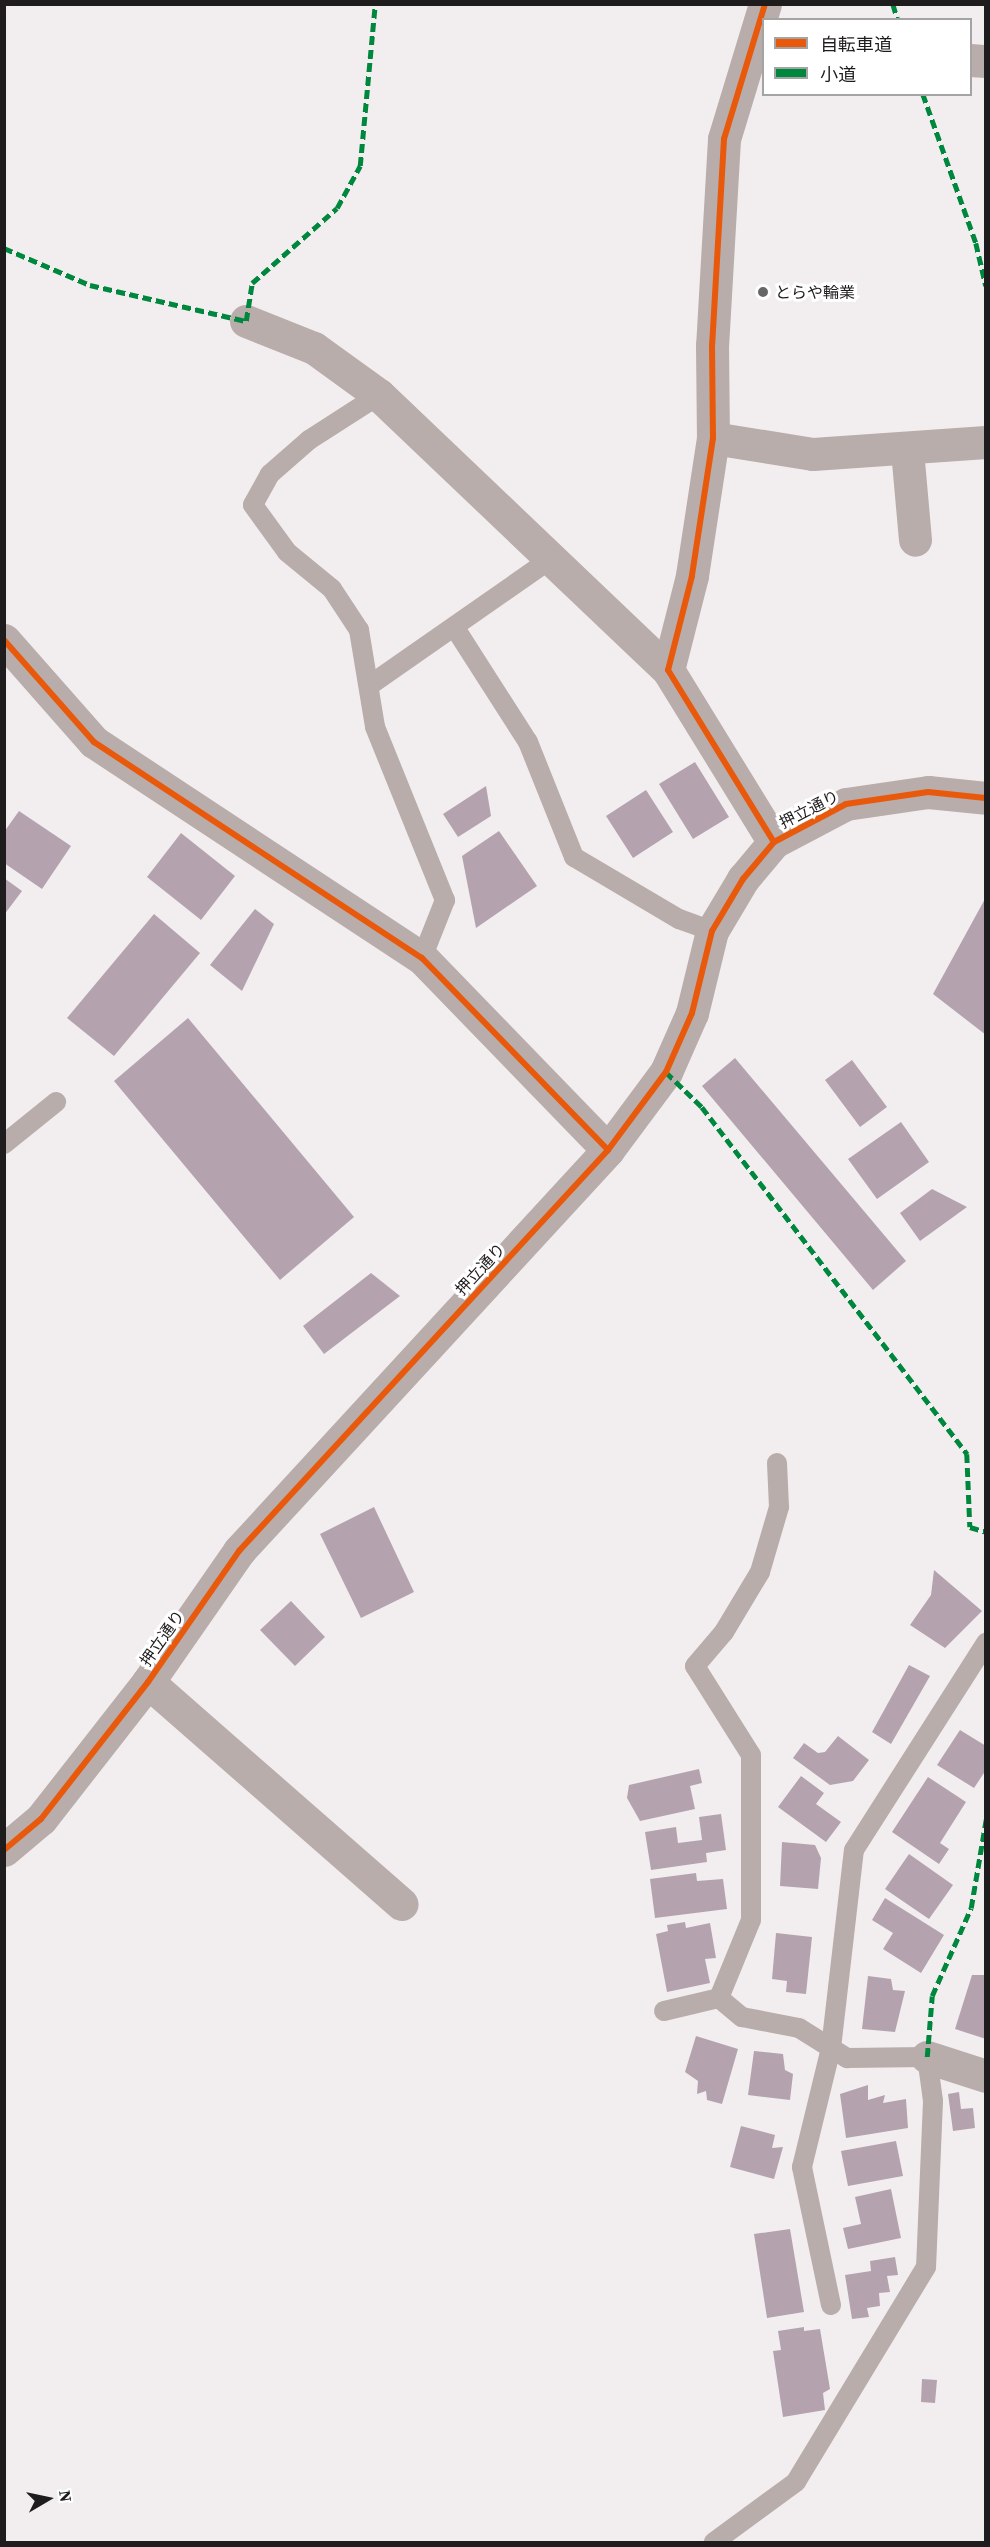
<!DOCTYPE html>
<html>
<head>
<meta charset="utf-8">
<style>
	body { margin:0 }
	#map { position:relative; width:990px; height:2547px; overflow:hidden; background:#f2eeef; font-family:"Source Serif 4","Noto Sans JP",serif }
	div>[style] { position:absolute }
	.building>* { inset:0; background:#b4a3ae }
	.service>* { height:20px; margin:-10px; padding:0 10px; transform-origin:10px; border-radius:10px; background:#b8adaa }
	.minor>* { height:33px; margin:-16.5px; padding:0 16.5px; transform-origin:16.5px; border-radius:16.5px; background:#b8adaa }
	.quiet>* { height:4.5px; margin-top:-2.25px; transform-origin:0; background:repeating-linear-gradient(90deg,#00873e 0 9px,transparent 0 13.5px) }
	.cycleway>* { height:6px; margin:-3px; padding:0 3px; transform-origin:3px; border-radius:3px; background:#e8590c }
	.dots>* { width:16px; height:16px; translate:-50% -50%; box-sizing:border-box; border:3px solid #fff; border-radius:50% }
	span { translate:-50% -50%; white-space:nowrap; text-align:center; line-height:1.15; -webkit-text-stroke:6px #fff; paint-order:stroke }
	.poi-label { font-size:16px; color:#1f1c1d }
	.left { translate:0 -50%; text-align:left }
	.street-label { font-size:16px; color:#1f1c1d }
	.frame { position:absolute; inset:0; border:6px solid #1f1c1d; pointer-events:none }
	.legend { position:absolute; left:762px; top:18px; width:210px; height:78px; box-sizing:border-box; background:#fff; border:2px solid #a5a4a5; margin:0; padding:8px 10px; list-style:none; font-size:18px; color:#1f1c1d }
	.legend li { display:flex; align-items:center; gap:12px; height:30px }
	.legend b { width:30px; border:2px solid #a5a4a5 }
	.north { position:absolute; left:18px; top:2469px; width:60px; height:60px; -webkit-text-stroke:4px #fff; paint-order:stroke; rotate:81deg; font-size:16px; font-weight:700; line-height:24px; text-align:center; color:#1f1c1d }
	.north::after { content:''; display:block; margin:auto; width:21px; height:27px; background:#1f1c1d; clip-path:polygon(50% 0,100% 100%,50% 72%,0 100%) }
</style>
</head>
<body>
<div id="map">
	<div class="building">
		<i style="clip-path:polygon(695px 762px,729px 817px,693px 839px,659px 784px)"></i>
		<i style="clip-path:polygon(486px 786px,491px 816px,458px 837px,443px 814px)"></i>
		<i style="clip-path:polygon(646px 790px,673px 832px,633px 858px,606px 816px)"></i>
		<i style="clip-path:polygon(19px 811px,71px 846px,42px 889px,4px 863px,4px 832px)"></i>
		<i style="clip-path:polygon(499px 831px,537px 886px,476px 928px,462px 856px)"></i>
		<i style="clip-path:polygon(181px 833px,235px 876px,201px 920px,147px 877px)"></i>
		<i style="clip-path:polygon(4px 878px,22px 891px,4px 915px)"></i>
		<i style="clip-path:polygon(986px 897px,986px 1035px,933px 994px)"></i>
		<i style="clip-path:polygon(255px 909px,274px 924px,242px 991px,210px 965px)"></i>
		<i style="clip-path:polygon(154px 914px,200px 953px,114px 1056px,67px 1018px)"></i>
		<i style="clip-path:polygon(188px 1018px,354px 1217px,280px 1280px,114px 1081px)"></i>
		<i style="clip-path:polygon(735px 1058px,906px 1261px,873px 1290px,702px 1086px)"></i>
		<i style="clip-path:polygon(852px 1060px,887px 1107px,860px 1127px,825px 1080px)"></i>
		<i style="clip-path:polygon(901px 1122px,929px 1162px,877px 1199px,848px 1159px)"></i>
		<i style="clip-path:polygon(932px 1189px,967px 1207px,920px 1241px,900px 1213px)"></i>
		<i style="clip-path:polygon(371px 1273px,400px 1296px,324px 1354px,303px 1326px)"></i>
		<i style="clip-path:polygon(374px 1507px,414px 1592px,361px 1618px,320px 1534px)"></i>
		<i style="clip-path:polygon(934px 1570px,982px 1611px,945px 1648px,910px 1625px,931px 1595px)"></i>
		<i style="clip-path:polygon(291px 1601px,325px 1637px,295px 1666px,260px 1630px)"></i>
		<i style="clip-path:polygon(909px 1665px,930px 1676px,891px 1744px,872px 1732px)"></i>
		<i style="clip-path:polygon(960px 1730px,986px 1746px,986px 1770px,974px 1788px,937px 1765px)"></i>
		<i style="clip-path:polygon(838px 1736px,869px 1760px,853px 1781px,830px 1785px,793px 1758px,804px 1743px,818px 1753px,825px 1752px)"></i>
		<i style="clip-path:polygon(699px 1769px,702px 1783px,690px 1786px,695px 1809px,640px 1821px,627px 1798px,629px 1785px)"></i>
		<i style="clip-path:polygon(801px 1776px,824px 1793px,816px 1804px,841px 1822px,826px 1842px,778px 1807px)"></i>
		<i style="clip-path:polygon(928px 1777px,966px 1802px,940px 1843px,949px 1849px,939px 1864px,892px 1832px)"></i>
		<i style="clip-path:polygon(721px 1814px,726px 1850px,706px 1853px,707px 1862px,651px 1870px,645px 1832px,676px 1827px,678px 1843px,702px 1840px,699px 1817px)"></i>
		<i style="clip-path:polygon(782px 1842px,815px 1845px,821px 1858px,818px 1889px,780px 1886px)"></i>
		<i style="clip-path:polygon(909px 1854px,953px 1885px,929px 1919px,885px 1889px)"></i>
		<i style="clip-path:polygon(696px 1873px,697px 1881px,723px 1879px,727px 1909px,655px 1918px,650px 1879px)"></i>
		<i style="clip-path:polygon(885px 1898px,944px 1935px,921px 1973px,883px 1949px,893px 1933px,872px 1920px)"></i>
		<i style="clip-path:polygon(685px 1922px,686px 1928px,710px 1923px,716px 1958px,705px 1959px,710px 1983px,667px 1992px,656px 1934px,668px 1931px,667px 1925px)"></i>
		<i style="clip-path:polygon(776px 1933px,812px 1937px,806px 1994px,786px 1992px,787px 1981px,772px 1979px)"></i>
		<i style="clip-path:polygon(972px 1975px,986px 1975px,986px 2039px,955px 2029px)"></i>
		<i style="clip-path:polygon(868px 1976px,891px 1979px,893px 1990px,905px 1991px,895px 2032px,862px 2029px)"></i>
		<i style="clip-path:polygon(696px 2036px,738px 2049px,722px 2104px,707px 2100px,706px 2091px,697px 2094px,698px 2081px,685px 2072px)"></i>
		<i style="clip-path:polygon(754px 2051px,783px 2054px,785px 2070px,793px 2074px,790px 2100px,748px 2095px)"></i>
		<i style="clip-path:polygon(868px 2085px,868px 2100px,885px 2095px,883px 2103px,906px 2099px,908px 2128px,846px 2138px,840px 2094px)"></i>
		<i style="clip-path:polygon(959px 2092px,961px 2109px,973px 2108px,975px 2128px,953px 2131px,948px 2094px)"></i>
		<i style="clip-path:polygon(741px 2126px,775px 2135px,772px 2148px,783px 2147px,774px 2179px,730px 2167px)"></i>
		<i style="clip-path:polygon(896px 2141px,903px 2176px,848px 2186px,841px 2151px)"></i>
		<i style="clip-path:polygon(891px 2189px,901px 2238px,848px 2249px,843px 2228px,861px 2224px,855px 2197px)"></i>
		<i style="clip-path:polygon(790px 2229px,804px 2312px,767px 2318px,754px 2234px)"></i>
		<i style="clip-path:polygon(895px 2257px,898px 2275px,887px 2276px,890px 2292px,879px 2293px,880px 2306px,867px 2308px,869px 2317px,852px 2319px,845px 2275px,871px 2271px,870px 2261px)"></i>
		<i style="clip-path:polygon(804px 2327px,804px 2331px,820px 2329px,830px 2389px,823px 2393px,825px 2410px,783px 2417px,773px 2351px,781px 2350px,778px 2331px)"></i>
		<i style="clip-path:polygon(922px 2379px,937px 2380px,935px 2403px,921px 2402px)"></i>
	</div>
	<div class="service">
		<i style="left:379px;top:395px;width:83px;rotate:147.3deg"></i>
		<i style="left:309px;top:440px;width:52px;rotate:138.9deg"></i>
		<i style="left:270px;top:474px;width:35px;rotate:119deg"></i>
		<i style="left:253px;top:505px;width:58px;rotate:54.1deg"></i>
		<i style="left:287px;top:552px;width:58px;rotate:39.4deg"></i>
		<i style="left:332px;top:589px;width:49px;rotate:56.6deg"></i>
		<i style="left:359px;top:630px;width:98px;rotate:80.6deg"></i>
		<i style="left:375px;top:727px;width:187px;rotate:68deg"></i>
		<i style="left:445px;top:900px;width:62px;rotate:111.6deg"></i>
		<i style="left:455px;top:628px;width:135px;rotate:57.4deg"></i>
		<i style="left:528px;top:742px;width:124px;rotate:68.2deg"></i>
		<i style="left:574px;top:857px;width:122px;rotate:30.6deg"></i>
		<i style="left:679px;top:919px;width:35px;rotate:20deg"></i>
		<i style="left:370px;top:685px;width:218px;rotate:-34.9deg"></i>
		<i style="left:4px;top:1144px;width:67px;rotate:-38.9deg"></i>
		<i style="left:719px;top:1998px;width:84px;rotate:-67.7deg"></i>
		<i style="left:751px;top:1920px;width:165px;rotate:-90deg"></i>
		<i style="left:751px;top:1755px;width:105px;rotate:-122.2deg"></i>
		<i style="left:695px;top:1666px;width:45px;rotate:-49.5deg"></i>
		<i style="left:724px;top:1632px;width:70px;rotate:-59deg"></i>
		<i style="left:760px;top:1572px;width:68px;rotate:-73.7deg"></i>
		<i style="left:779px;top:1507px;width:44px;rotate:-92.6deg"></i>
		<i style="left:664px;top:2011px;width:57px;rotate:-13.3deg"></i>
		<i style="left:719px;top:1998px;width:30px;rotate:40deg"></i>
		<i style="left:742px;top:2017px;width:58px;rotate:10.9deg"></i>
		<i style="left:799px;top:2028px;width:57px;rotate:32deg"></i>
		<i style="left:847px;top:2058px;width:80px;rotate:-0.7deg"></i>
		<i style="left:927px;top:2057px;width:44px;rotate:82.2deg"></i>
		<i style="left:933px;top:2101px;width:166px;rotate:92.4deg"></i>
		<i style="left:926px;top:2267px;width:251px;rotate:121.2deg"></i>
		<i style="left:796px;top:2482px;width:102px;rotate:143.8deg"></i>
		<i style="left:831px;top:2305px;width:141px;rotate:-101.9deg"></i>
		<i style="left:802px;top:2167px;width:122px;rotate:-76.3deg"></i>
		<i style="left:831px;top:2048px;width:199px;rotate:-83.4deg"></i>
		<i style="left:854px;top:1850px;width:246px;rotate:-57.5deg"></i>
	</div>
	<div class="minor">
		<i style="left:765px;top:4px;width:141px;rotate:106.9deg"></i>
		<i style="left:724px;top:139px;width:206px;rotate:93.3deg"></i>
		<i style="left:712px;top:345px;width:93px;rotate:89.4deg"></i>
		<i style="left:713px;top:438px;width:140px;rotate:98.7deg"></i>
		<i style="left:692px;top:576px;width:97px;rotate:104.3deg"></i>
		<i style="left:668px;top:670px;width:202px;rotate:58.4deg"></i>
		<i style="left:970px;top:60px;width:16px;rotate:4deg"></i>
		<i style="left:246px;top:321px;width:73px;rotate:21.7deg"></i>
		<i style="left:314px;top:348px;width:80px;rotate:35.9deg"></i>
		<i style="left:379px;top:395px;width:399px;rotate:43.6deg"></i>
		<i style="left:713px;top:438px;width:101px;rotate:9.1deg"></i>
		<i style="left:813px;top:454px;width:173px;rotate:-4deg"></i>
		<i style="left:907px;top:450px;width:90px;rotate:84.9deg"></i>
		<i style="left:4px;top:640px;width:136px;rotate:48.6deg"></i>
		<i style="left:94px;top:742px;width:393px;rotate:33.4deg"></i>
		<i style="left:422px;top:958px;width:267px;rotate:45.9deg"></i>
		<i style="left:148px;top:1682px;width:337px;rotate:41.2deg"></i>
		<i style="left:4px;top:1850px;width:48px;rotate:-40deg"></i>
		<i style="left:41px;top:1819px;width:174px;rotate:-52deg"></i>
		<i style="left:148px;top:1682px;width:160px;rotate:-55.2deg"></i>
		<i style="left:239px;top:1551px;width:545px;rotate:-47.38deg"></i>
		<i style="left:608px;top:1150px;width:97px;rotate:-53.4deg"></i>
		<i style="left:666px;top:1072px;width:64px;rotate:-66.2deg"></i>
		<i style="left:692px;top:1013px;width:84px;rotate:-76.3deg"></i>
		<i style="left:712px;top:931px;width:61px;rotate:-59.2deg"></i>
		<i style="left:743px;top:879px;width:48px;rotate:-50deg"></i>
		<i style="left:774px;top:842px;width:81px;rotate:-27.8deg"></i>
		<i style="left:846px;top:804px;width:83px;rotate:-8.3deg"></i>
		<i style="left:928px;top:792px;width:58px;rotate:5.9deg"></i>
		<i style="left:927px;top:2057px;width:62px;rotate:17.9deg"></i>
	</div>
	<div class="quiet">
		<i style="left:893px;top:4px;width:17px;rotate:73deg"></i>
		<i style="left:923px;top:94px;width:158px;rotate:70.4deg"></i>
		<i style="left:976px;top:243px;width:44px;rotate:76.9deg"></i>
		<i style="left:4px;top:248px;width:94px;rotate:23.3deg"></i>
		<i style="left:90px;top:285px;width:160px;rotate:13deg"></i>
		<i style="left:246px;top:321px;width:38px;rotate:-81deg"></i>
		<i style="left:252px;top:283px;width:113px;rotate:-41.4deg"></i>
		<i style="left:337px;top:208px;width:48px;rotate:-61.3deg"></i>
		<i style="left:360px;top:166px;width:163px;rotate:-84.7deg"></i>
		<i style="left:666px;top:1072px;width:50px;rotate:44.2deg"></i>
		<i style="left:702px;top:1107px;width:437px;rotate:52.6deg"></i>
		<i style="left:967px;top:1454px;width:73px;rotate:87.6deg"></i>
		<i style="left:970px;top:1527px;width:17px;rotate:17deg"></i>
		<i style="left:927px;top:2057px;width:61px;rotate:-85.3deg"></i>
		<i style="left:932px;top:1996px;width:96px;rotate:-66.1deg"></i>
		<i style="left:971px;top:1908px;width:90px;rotate:-80.4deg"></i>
	</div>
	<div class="cycleway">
		<i style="left:765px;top:4px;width:141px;rotate:106.9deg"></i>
		<i style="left:724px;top:139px;width:206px;rotate:93.3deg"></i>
		<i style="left:712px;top:345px;width:93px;rotate:89.4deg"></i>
		<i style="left:713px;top:438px;width:140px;rotate:98.7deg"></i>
		<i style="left:692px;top:576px;width:97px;rotate:104.3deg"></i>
		<i style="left:668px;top:670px;width:202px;rotate:58.4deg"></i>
		<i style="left:4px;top:640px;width:136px;rotate:48.6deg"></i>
		<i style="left:94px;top:742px;width:393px;rotate:33.4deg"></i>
		<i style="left:422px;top:958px;width:267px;rotate:45.9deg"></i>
		<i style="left:4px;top:1850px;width:48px;rotate:-40deg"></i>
		<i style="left:41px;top:1819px;width:174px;rotate:-52deg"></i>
		<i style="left:148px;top:1682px;width:160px;rotate:-55.2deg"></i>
		<i style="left:239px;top:1551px;width:545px;rotate:-47.38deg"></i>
		<i style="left:608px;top:1150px;width:97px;rotate:-53.4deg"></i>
		<i style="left:666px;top:1072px;width:64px;rotate:-66.2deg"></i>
		<i style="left:692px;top:1013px;width:84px;rotate:-76.3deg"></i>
		<i style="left:712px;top:931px;width:61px;rotate:-59.2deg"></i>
		<i style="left:743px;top:879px;width:48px;rotate:-50deg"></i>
		<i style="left:774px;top:842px;width:81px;rotate:-27.8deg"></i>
		<i style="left:846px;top:804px;width:83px;rotate:-8.3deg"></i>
		<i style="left:928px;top:792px;width:58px;rotate:5.9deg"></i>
	</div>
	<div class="dots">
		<i style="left:763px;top:292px;background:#696666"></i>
	</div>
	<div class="poi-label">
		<span class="left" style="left:775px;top:292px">とらや輪業</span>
	</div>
	<div class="street-label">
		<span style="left:809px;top:809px;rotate:-27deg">押立通り</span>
		<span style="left:480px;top:1269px;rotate:-47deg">押立通り</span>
		<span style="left:162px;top:1638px;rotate:-55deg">押立通り</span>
	</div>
	<div class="frame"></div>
	<ul class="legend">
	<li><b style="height:8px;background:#e8590c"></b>自転車道</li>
	<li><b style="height:8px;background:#00873e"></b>小道</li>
	</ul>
	<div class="north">N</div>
</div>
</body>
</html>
